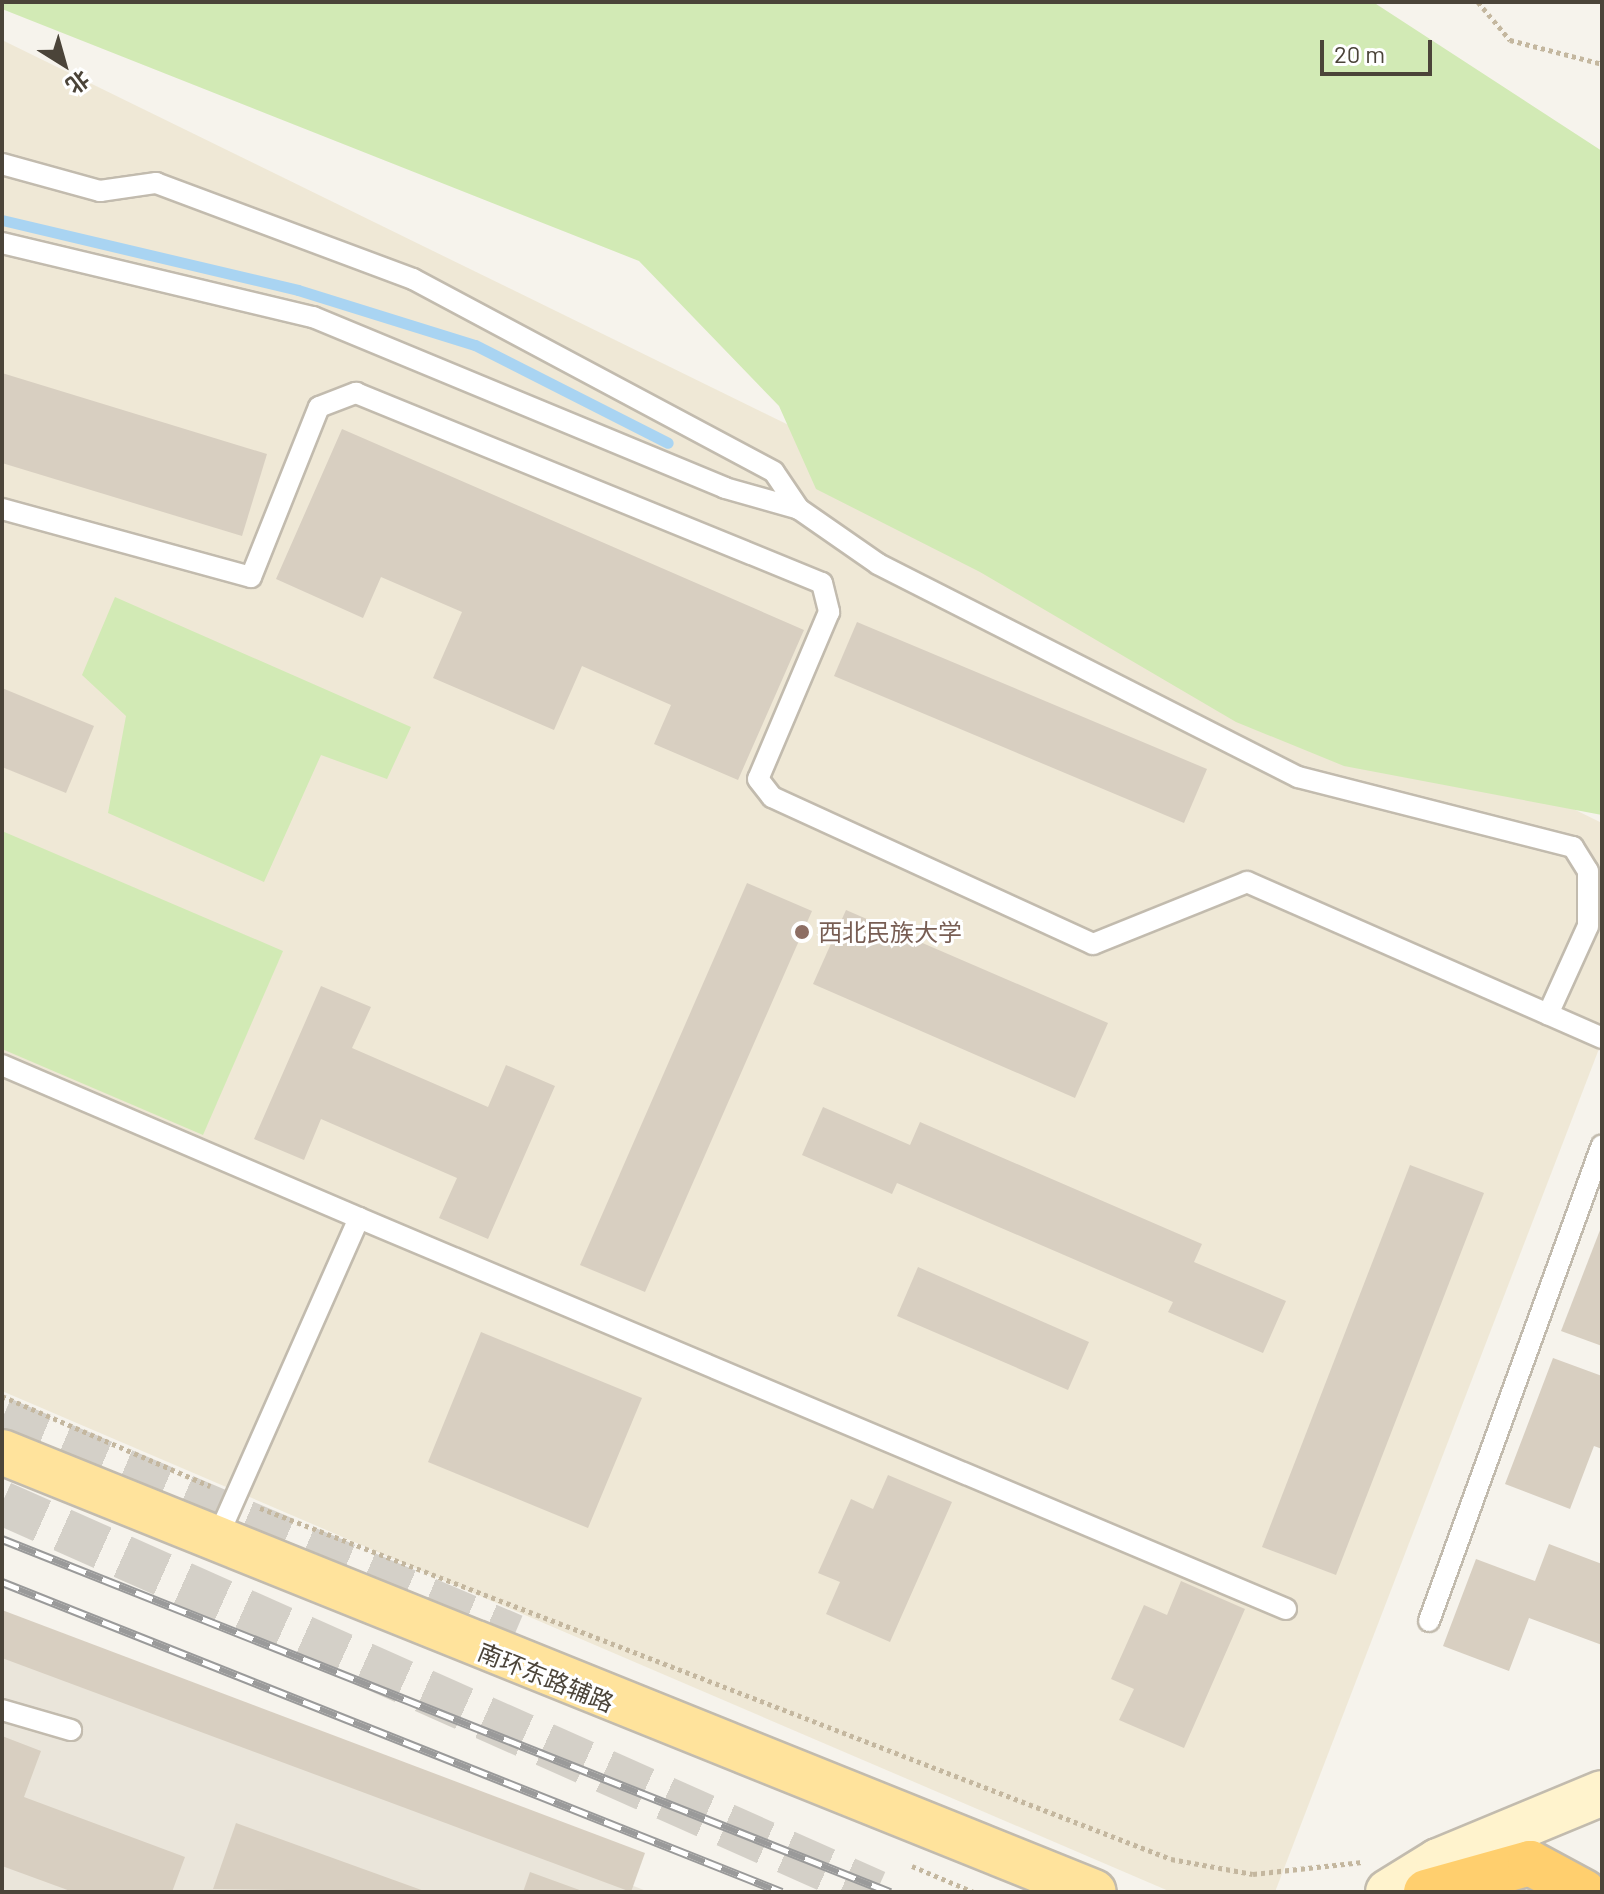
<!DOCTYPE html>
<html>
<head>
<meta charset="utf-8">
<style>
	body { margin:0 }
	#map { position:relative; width:1604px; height:1894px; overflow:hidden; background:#f6f3ec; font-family:Barlow,"Noto Sans SC",sans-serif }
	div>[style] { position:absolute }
	.residential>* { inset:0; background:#eae5da }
	.education>* { inset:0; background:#efe8d6 }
	.green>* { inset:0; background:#d2eab5 }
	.stream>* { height:11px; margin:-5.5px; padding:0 5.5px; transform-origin:5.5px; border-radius:5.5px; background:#a9d4f2 }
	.building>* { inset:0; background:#d8cfc1 }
	.highway-tunnel>* { height:44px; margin-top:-22px; transform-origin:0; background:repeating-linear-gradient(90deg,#d4d0c8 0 44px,transparent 0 66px) }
	.path>* { height:5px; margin-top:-2.5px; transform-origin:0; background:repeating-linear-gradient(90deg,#c4b79f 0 4px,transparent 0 8px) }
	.roads { filter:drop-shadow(2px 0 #c2bbae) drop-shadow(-2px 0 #c2bbae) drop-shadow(0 2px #c2bbae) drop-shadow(0 -2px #c2bbae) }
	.lane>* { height:20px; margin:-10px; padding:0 10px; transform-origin:10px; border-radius:10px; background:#fff }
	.secondary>* { height:44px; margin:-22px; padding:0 22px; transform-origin:22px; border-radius:22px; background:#fff3cd }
	.primary>* { height:44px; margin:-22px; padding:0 22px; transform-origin:22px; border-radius:22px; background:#ffe39c }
	.highway>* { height:44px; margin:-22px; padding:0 22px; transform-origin:22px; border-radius:22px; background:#ffcf6e }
	.rail>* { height:9px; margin-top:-4.5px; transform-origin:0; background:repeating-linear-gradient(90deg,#fff 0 18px,#9a9a9a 0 36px); box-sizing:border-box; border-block:2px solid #9a9a9a }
	.dots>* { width:22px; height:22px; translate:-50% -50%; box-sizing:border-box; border:4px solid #fff; border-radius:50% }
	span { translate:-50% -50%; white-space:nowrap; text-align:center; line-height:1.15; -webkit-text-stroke:6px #fff; paint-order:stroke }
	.education-label { font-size:24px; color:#785e54 }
	.left { translate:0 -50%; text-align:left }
	.street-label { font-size:24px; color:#4b4439 }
	.frame { position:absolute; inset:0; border:4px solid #4b4439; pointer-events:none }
	.north { position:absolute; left:24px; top:24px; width:80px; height:80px; -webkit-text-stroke:6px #fff; paint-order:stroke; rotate:143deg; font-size:22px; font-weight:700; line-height:32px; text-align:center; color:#4b4439 }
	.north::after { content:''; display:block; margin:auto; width:28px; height:36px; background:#4b4439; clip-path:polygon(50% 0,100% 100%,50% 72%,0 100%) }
	.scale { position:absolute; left:1320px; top:40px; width:112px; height:36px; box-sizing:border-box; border:4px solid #4b4439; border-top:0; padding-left:10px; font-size:24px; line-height:28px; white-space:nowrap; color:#4b4439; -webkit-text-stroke:6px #fff; paint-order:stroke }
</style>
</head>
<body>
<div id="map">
	<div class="residential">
		<i style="clip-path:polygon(2px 1642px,649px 1892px,2px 1892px)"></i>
	</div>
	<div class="education">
		<i style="clip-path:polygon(2px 40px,1602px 823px,1602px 1041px,1275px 1892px,1171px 1892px,2px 1391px)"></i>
	</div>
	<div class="green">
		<i style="clip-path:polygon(2px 2px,1373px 2px,1602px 151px,1602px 815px,1344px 766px,1236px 722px,980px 572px,816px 489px,779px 406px,639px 261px,2px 9px)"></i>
		<i style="clip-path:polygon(115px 597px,411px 727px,387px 779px,321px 755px,264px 882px,108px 813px,126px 716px,82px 675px)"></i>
		<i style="clip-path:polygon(2px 831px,283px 951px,203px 1135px,2px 1049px)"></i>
	</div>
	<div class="stream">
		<i style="left:2px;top:220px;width:304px;rotate:13.3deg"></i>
		<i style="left:298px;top:290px;width:185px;rotate:17.3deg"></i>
		<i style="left:475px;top:345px;width:216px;rotate:26.9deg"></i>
	</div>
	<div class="building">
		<i style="clip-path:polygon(2px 373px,267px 454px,242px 536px,2px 463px)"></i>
		<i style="clip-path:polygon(342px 429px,804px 630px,738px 780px,654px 744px,671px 705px,582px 666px,554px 730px,433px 678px,462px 612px,381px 577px,363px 618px,276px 579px)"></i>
		<i style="clip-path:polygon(857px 622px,1207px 769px,1184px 823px,834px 676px)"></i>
		<i style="clip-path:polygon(2px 688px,94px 726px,66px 793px,2px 767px)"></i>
		<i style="clip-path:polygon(747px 883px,812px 911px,645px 1292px,580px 1265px)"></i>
		<i style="clip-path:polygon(846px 910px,1108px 1023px,1075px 1098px,813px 984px)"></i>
		<i style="clip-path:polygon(321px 986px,371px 1007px,352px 1048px,488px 1107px,506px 1065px,555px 1086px,488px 1239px,439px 1218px,457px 1178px,321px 1119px,304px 1160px,254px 1139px)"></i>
		<i style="clip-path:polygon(823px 1107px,910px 1145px,920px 1122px,1202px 1244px,1194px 1262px,1286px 1301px,1263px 1353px,1168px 1312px,1173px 1302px,897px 1183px,892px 1194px,802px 1155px)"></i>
		<i style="clip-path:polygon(1410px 1165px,1484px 1193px,1336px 1575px,1262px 1547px)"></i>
		<i style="clip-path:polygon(1602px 1225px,1602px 1346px,1561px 1331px)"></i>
		<i style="clip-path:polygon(918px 1267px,1089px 1342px,1068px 1390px,897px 1316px)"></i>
		<i style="clip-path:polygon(481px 1332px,642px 1398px,588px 1528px,428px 1462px)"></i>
		<i style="clip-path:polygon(1553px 1358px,1602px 1376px,1602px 1449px,1594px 1446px,1570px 1509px,1505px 1484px)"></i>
		<i style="clip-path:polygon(888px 1475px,952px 1502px,890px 1642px,826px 1614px,840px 1582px,818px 1573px,851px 1499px,873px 1509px)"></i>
		<i style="clip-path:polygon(1549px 1544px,1602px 1564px,1602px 1645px,1529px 1618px,1509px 1671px,1443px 1646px,1476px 1559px,1535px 1581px)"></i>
		<i style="clip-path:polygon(1181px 1581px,1245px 1609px,1184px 1748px,1119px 1720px,1134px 1689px,1111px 1679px,1144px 1605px,1167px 1615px)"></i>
		<i style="clip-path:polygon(2px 1610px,645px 1853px,631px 1892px,2px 1658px)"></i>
		<i style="clip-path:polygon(2px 1736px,41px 1751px,24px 1797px,185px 1857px,172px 1892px,73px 1892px,2px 1866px)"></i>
		<i style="clip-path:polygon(236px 1823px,427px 1892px,213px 1889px)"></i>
		<i style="clip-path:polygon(530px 1872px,585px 1892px,523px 1892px)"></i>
	</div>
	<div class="highway-tunnel">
		<i style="left:2px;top:1419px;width:556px;rotate:22.97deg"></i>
		<i style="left:2px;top:1503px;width:957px;rotate:23.99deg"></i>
	</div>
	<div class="path">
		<i style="left:1478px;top:2px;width:50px;rotate:49.9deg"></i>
		<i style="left:1510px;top:40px;width:95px;rotate:14.6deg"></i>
		<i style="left:2px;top:1396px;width:227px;rotate:23.4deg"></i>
		<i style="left:260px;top:1508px;width:976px;rotate:21.07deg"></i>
		<i style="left:1171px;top:1859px;width:83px;rotate:10.4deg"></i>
		<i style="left:1253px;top:1874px;width:110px;rotate:-6.3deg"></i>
		<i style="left:912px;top:1866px;width:67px;rotate:22.8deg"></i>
	</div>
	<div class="roads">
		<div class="lane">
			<i style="left:2px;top:164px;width:102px;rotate:15.4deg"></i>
			<i style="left:100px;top:191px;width:57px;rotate:-8.1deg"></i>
			<i style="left:156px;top:183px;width:274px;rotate:20.5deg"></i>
			<i style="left:413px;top:279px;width:409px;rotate:28.1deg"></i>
			<i style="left:774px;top:472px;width:45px;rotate:56deg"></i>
			<i style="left:2px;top:243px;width:320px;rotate:13.4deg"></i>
			<i style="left:313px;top:317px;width:446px;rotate:22.5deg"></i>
			<i style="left:725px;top:488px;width:77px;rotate:15.8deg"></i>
			<i style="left:799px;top:509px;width:96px;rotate:34.8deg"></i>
			<i style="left:878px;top:564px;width:471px;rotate:26.9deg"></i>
			<i style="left:1298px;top:777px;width:284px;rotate:14.3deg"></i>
			<i style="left:1573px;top:847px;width:28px;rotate:58deg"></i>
			<i style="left:1588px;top:871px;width:55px;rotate:90deg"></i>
			<i style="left:1588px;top:926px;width:97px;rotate:114.4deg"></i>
			<i style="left:2px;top:509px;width:258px;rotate:15.3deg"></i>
			<i style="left:251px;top:577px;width:183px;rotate:-68.2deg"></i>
			<i style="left:319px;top:407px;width:40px;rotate:-21deg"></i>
			<i style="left:356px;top:393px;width:503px;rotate:22.18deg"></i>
			<i style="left:822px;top:583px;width:30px;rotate:76deg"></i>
			<i style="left:829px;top:612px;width:181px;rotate:113deg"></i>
			<i style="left:758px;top:779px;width:23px;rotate:52deg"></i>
			<i style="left:772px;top:797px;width:353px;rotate:24.6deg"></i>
			<i style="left:1093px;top:944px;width:166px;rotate:-21.9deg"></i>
			<i style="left:1247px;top:882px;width:388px;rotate:23.7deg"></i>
			<i style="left:2px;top:1065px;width:388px;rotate:23.2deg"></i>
			<i style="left:359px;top:1218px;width:353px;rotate:113.9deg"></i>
			<i style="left:359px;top:1218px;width:1006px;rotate:22.87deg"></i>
			<i style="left:1429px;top:1621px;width:506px;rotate:-70.03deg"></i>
			<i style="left:2px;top:1710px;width:72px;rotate:16.2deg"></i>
		</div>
		<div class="secondary">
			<i style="left:1388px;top:1892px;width:59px;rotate:-31.8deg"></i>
			<i style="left:1438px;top:1861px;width:178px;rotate:-22.5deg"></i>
		</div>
		<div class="primary">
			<i style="left:2px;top:1452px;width:1177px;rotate:21.95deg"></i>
		</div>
		<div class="highway">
			<i style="left:1426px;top:1892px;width:108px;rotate:-15.6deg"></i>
			<i style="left:1530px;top:1863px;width:61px;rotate:28.2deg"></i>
		</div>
	</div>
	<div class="rail">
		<i style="left:2px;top:1539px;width:956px;rotate:21.68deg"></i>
		<i style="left:2px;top:1582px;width:839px;rotate:21.67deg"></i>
	</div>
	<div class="dots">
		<i style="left:802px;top:932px;background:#8d6e63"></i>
	</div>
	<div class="education-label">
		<span class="left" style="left:818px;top:932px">西北民族大学</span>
	</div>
	<div class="street-label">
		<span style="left:546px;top:1677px;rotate:22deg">南环东路辅路</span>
	</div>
	<div class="frame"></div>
	<div class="north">北</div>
	<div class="scale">20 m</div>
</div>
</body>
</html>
